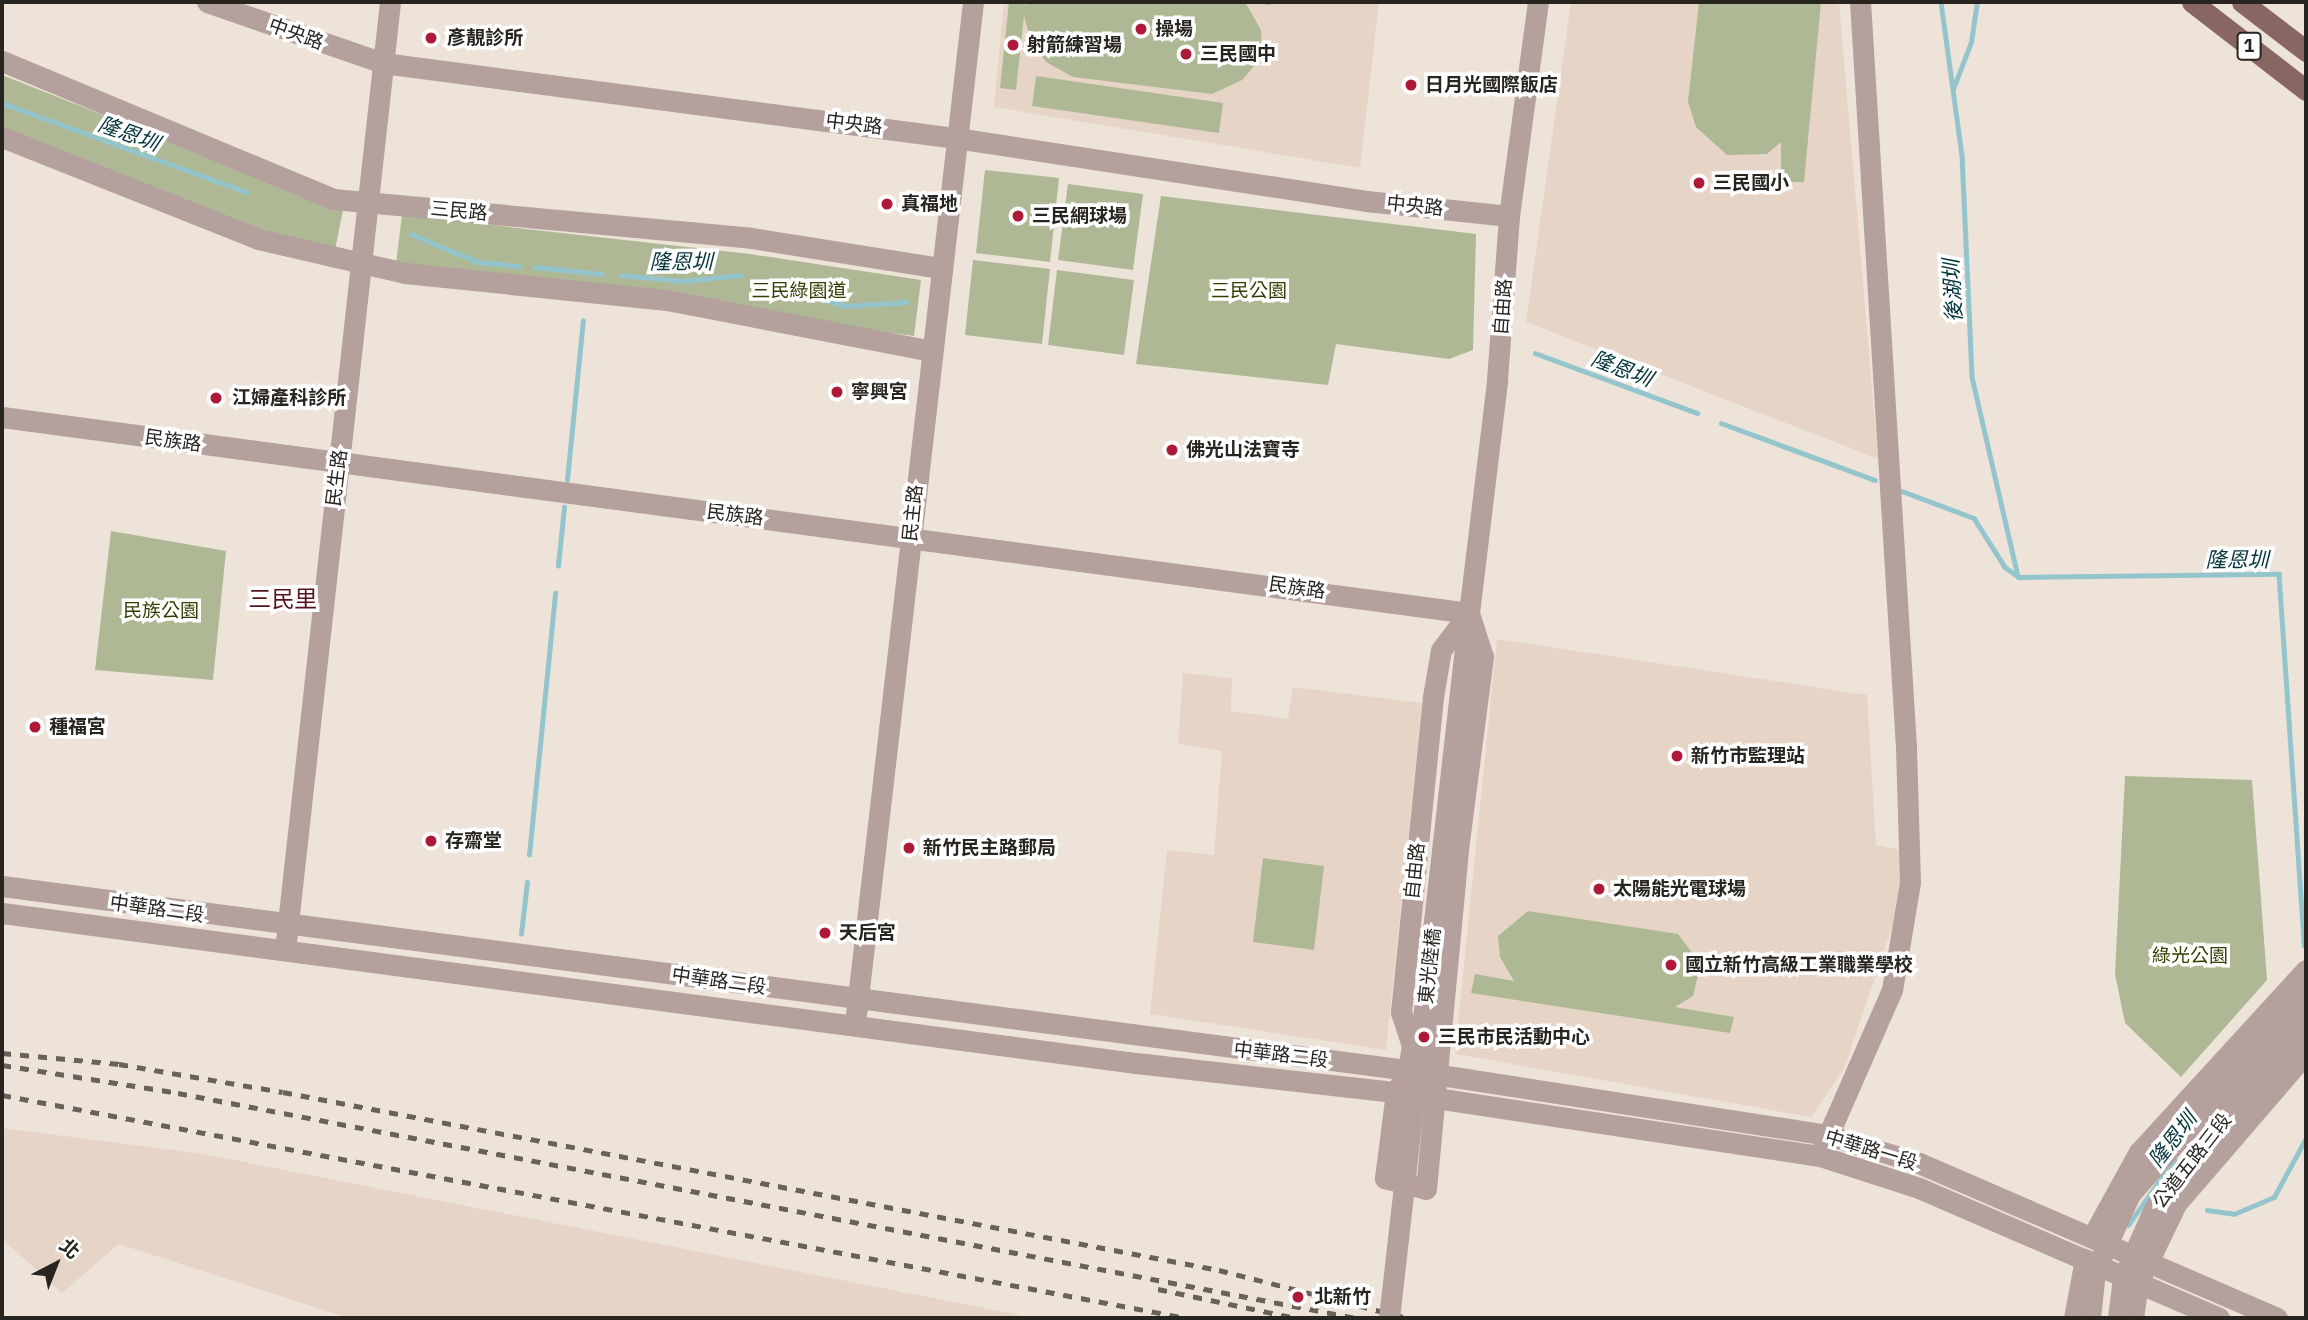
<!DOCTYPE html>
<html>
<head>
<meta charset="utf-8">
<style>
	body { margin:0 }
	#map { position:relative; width:2308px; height:1320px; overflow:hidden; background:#eee3d8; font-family:"IBM Plex Sans","Noto Sans TC",sans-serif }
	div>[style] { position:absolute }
	.built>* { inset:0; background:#e6d5c6 }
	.green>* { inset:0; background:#aeb894 }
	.stream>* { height:4.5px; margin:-2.25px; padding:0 2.25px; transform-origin:2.25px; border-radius:2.25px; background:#94c5cd }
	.minor>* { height:21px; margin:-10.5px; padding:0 10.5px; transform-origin:10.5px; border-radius:10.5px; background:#b4a09d }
	.major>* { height:21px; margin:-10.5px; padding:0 10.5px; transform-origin:10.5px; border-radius:10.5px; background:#886661 }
	.rail>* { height:4.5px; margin-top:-2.25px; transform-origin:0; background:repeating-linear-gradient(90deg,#68625b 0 9px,transparent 0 18px) }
	.minor-bridge>* { height:21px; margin:-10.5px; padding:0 10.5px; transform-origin:10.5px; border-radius:10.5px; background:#b4a09d }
	.dots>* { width:19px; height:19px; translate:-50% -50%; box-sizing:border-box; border:4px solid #fff; border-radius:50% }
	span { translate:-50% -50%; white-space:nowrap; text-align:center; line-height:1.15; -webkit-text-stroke:7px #fff; paint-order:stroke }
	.shield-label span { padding:2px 5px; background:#fff; border:2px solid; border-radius:5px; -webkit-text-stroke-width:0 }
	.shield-label { font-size:18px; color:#282420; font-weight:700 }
	.poi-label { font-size:19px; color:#282420; font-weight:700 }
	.left { translate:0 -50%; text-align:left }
	.street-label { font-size:19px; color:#282420 }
	.park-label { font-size:19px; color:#333e00 }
	.water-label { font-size:21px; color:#04353c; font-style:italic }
	.quarter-label { font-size:23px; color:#55101a }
	.frame { position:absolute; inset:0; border:4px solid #282420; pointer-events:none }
	.north { position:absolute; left:21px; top:1229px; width:70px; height:70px; -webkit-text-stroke:5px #fff; paint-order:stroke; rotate:42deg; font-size:19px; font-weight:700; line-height:28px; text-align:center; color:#282420 }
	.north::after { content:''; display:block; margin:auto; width:24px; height:32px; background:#282420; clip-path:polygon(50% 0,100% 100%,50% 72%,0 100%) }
</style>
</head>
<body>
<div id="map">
	<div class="built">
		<i style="clip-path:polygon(1004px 2px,1379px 2px,1360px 168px,994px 107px)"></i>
		<i style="clip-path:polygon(1571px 2px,1839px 2px,1878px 459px,1526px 322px)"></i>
		<i style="clip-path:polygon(1497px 639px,1867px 695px,1876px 845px,1905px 851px,1894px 921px,1844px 1069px,1811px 1117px,1455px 1054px)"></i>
		<i style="clip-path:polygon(1183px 673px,1232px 678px,1231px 711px,1288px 719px,1293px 687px,1422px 703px,1386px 1050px,1150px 1014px,1167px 850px,1214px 855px,1222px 751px,1178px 744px)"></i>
		<i style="clip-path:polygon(2px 1128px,204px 1154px,1034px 1318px,348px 1318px,119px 1244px,62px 1293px,2px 1239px)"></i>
	</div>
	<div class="green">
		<i style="clip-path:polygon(1009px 2px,1025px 2px,1025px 7px,1027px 2px,1271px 2px,1271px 5px,1245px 2px,1261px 30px,1262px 57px,1242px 80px,1212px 94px,1073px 77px,1046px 62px,1031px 41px,1024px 16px,1016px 90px,1000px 88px)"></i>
		<i style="clip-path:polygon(1699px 2px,1821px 2px,1804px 182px,1781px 182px,1781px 142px,1767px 154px,1727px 155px,1696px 127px,1688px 102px)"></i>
		<i style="clip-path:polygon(2px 75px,343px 210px,335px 250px,261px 232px,2px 128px)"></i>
		<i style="clip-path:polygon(1036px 76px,1223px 103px,1219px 133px,1032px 106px)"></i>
		<i style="clip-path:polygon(985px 170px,1059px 178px,1050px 262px,976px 253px)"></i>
		<i style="clip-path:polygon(1068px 184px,1143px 194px,1133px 270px,1058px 260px)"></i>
		<i style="clip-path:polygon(1161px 196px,1476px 234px,1473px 350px,1449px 359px,1336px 344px,1328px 385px,1136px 364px)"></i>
		<i style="clip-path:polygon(402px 215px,750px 254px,921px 280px,914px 336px,396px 264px)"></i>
		<i style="clip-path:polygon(973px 260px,1050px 269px,1042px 344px,965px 335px)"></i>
		<i style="clip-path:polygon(1057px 270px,1134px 280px,1124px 355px,1048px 345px)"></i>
		<i style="clip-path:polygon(111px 531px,226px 551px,213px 680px,95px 670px)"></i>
		<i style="clip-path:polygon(2125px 776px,2252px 780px,2267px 980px,2181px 1077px,2125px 1023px,2115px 974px)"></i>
		<i style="clip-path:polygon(1263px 858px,1324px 866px,1314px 950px,1253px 942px)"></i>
		<i style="clip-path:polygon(1528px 911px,1678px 934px,1693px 954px,1698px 975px,1693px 996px,1675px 1007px,1734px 1017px,1730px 1033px,1471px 993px,1475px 974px,1514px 981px,1500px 957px,1498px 936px)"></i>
	</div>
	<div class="stream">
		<i style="left:1941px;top:2px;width:154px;rotate:82.2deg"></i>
		<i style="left:1962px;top:155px;width:222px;rotate:87.4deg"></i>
		<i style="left:1972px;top:377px;width:204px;rotate:77deg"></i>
		<i style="left:1953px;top:89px;width:50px;rotate:-69deg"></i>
		<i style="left:1971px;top:42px;width:40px;rotate:-81.5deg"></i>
		<i style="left:2px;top:103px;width:260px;rotate:20deg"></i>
		<i style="left:411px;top:234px;width:73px;rotate:22.7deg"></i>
		<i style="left:478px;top:262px;width:41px;rotate:5.6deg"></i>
		<i style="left:535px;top:267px;width:67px;rotate:6deg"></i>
		<i style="left:621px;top:275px;width:62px;rotate:5.5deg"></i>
		<i style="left:683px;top:281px;width:58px;rotate:-5.9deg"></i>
		<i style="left:760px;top:281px;width:90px;rotate:16.2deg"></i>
		<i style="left:846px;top:306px;width:61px;rotate:-3.8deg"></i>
		<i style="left:1535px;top:353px;width:173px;rotate:20.3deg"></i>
		<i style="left:1721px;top:423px;width:164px;rotate:20.3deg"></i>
		<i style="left:567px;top:480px;width:160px;rotate:-84.3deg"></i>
		<i style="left:1902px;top:491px;width:77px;rotate:20.6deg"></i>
		<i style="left:1974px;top:518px;width:58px;rotate:57.7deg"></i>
		<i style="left:2005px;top:567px;width:17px;rotate:36deg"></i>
		<i style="left:2019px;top:577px;width:260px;rotate:-0.7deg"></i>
		<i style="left:2279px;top:574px;width:372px;rotate:86.1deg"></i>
		<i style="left:558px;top:566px;width:59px;rotate:-84.2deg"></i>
		<i style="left:529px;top:855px;width:263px;rotate:-84.3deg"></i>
		<i style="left:521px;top:934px;width:52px;rotate:-83.4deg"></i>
		<i style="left:2207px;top:1210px;width:27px;rotate:8deg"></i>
		<i style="left:2234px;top:1214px;width:43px;rotate:-23deg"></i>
		<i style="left:2274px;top:1197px;width:67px;rotate:-61.5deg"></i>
		<i style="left:2128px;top:1225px;width:80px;rotate:-54.7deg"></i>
	</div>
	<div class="minor">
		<i style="left:207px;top:2px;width:186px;rotate:19.1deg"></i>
		<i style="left:383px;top:63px;width:578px;rotate:7.46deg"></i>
		<i style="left:956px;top:138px;width:415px;rotate:8.7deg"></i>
		<i style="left:1366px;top:201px;width:144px;rotate:6deg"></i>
		<i style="left:2px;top:61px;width:359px;rotate:22.6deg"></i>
		<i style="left:333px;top:199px;width:420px;rotate:5.3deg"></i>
		<i style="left:751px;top:238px;width:192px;rotate:9deg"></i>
		<i style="left:2px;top:137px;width:276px;rotate:21.7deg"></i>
		<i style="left:258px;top:239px;width:151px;rotate:13deg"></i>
		<i style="left:405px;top:273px;width:263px;rotate:5.9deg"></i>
		<i style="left:667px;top:300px;width:269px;rotate:10.9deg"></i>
		<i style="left:2px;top:417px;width:1480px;rotate:7.61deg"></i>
		<i style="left:1469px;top:613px;width:46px;rotate:127.1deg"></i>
		<i style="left:1441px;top:650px;width:48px;rotate:99.7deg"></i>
		<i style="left:1433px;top:697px;width:317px;rotate:95.8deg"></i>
		<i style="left:1401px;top:1012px;width:35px;rotate:72deg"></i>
		<i style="left:1412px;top:1045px;width:25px;rotate:99deg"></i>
		<i style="left:1408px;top:1070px;width:25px;rotate:119deg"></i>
		<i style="left:1396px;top:1092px;width:87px;rotate:97.3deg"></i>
		<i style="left:1385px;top:1178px;width:42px;rotate:15deg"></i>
		<i style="left:1426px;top:1189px;width:342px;rotate:-84.6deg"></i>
		<i style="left:1458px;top:849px;width:194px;rotate:-82.6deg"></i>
		<i style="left:1483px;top:657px;width:46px;rotate:-107.7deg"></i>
		<i style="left:1469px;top:613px;width:235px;rotate:-83.1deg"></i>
		<i style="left:1497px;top:380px;width:164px;rotate:-85.8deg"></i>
		<i style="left:1509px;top:216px;width:216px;rotate:-82.3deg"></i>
		<i style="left:2px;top:886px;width:1418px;rotate:7.46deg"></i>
		<i style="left:1408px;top:1070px;width:425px;rotate:8.8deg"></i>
		<i style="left:1828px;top:1135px;width:95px;rotate:17.1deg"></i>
		<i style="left:1919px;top:1163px;width:390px;rotate:23.4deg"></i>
		<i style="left:2px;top:913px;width:1144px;rotate:7.54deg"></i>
		<i style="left:1136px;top:1063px;width:262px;rotate:6.4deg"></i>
		<i style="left:1396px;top:1092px;width:429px;rotate:8.6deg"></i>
		<i style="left:1820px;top:1156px;width:104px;rotate:17.9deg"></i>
		<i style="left:1919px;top:1188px;width:327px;rotate:23.4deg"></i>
		<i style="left:286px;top:941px;width:945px;rotate:-83.68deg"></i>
		<i style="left:856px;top:1015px;width:1020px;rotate:-83.41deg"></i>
		<i style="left:1823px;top:1147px;width:171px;rotate:-66.3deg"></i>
		<i style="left:1892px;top:990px;width:109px;rotate:-80.5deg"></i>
		<i style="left:1910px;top:882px;width:135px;rotate:-91.7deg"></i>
		<i style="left:1906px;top:747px;width:746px;rotate:-93.53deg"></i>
		<i style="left:2092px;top:1237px;width:97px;rotate:-61.1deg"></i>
		<i style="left:2139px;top:1152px;width:247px;rotate:-47.5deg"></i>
		<i style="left:2074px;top:1318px;width:60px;rotate:-79.4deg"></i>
		<i style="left:2133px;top:1318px;width:35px;rotate:-82deg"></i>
		<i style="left:2138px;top:1283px;width:88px;rotate:-64.3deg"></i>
		<i style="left:2176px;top:1204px;width:199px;rotate:-49.3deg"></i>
	</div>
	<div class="major">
		<i style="left:2192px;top:2px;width:144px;rotate:37.7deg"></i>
		<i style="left:2242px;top:2px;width:81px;rotate:37.4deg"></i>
	</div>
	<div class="rail">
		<i style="left:2px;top:1053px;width:118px;rotate:5.4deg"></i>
		<i style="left:119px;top:1064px;width:166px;rotate:9.7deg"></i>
		<i style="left:283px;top:1092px;width:953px;rotate:10.77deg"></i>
		<i style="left:1219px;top:1270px;width:195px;rotate:14.3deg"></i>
		<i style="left:2px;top:1065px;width:178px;rotate:9deg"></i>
		<i style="left:178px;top:1093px;width:1199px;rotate:10.81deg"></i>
		<i style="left:2px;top:1095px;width:1206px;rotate:10.66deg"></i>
		<i style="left:1158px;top:1289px;width:141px;rotate:11.9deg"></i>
	</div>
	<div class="minor-bridge">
		<i style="left:1389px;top:1318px;width:710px;rotate:-83.53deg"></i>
		<i style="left:2090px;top:1318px;width:47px;rotate:-83.9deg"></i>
		<i style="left:2095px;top:1271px;width:85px;rotate:-65.6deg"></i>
		<i style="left:2130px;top:1194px;width:265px;rotate:-48.4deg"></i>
		<i style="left:2118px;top:1318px;width:40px;rotate:-82.9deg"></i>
		<i style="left:2123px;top:1278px;width:76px;rotate:-65.8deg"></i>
		<i style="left:2154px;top:1209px;width:89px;rotate:-53.3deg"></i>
		<i style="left:2207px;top:1138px;width:150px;rotate:-48.8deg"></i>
	</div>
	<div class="dots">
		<i style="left:1141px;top:29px;background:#ae1937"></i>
		<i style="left:431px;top:38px;background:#ae1937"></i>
		<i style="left:1013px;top:45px;background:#ae1937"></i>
		<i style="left:1186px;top:54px;background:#ae1937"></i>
		<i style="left:1411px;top:85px;background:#ae1937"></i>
		<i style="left:1699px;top:183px;background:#ae1937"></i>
		<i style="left:887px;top:204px;background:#ae1937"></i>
		<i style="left:1018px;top:216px;background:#ae1937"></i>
		<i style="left:837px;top:392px;background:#ae1937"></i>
		<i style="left:216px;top:398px;background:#ae1937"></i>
		<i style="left:1172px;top:450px;background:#ae1937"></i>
		<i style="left:35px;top:727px;background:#ae1937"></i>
		<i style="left:1677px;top:756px;background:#ae1937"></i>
		<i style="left:431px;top:841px;background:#ae1937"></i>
		<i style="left:909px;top:848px;background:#ae1937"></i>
		<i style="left:1599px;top:889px;background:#ae1937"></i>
		<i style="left:825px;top:933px;background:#ae1937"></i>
		<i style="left:1671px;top:965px;background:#ae1937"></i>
		<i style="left:1424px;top:1037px;background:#ae1937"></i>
		<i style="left:1298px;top:1297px;background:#ae1937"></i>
	</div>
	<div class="shield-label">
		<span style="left:2249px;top:46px">1</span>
	</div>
	<div class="poi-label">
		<span class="left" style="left:1155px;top:29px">操場</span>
		<span class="left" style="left:447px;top:38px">彥靚診所</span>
		<span class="left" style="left:1027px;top:45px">射箭練習場</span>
		<span class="left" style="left:1200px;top:54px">三民國中</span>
		<span class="left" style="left:1425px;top:85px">日月光國際飯店</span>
		<span class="left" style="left:1713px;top:183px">三民國小</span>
		<span class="left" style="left:901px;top:204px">真福地</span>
		<span class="left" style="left:1032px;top:216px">三民網球場</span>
		<span class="left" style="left:851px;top:392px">寧興宮</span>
		<span class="left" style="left:232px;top:398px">江婦產科診所</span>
		<span class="left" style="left:1186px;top:450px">佛光山法寶寺</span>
		<span class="left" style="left:49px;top:727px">種福宮</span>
		<span class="left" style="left:1691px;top:756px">新竹市監理站</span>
		<span class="left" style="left:445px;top:841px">存齋堂</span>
		<span class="left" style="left:923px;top:848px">新竹民主路郵局</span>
		<span class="left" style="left:1613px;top:889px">太陽能光電球場</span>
		<span class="left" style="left:839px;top:933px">天后宮</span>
		<span class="left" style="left:1685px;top:965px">國立新竹高級工業職業學校</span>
		<span class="left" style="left:1438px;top:1037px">三民市民活動中心</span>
		<span class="left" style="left:1314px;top:1297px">北新竹</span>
	</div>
	<div class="street-label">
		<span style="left:296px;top:34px;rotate:20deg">中央路</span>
		<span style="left:854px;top:124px;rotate:7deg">中央路</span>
		<span style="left:1415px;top:206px;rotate:6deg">中央路</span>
		<span style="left:459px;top:211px;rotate:5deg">三民路</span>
		<span style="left:1503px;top:307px;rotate:-86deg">自由路</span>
		<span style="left:173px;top:441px;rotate:8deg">民族路</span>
		<span style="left:337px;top:478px;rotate:-83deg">民生路</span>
		<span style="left:913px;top:513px;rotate:-84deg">民主路</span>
		<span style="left:735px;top:515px;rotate:7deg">民族路</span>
		<span style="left:1297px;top:588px;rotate:8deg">民族路</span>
		<span style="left:1415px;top:871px;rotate:-84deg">自由路</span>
		<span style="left:157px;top:909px;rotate:8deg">中華路二段</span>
		<span style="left:1430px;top:966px;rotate:-84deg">東光陸橋</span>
		<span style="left:719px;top:981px;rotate:8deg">中華路二段</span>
		<span style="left:1281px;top:1055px;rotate:7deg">中華路二段</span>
		<span style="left:1871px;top:1150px;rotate:17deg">中華路一段</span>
		<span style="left:2192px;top:1161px;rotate:-52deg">公道五路三段</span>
	</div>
	<div class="park-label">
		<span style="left:799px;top:291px">三民綠園道</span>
		<span style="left:1249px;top:291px">三民公園</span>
		<span style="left:161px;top:611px">民族公園</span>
		<span style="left:2190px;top:956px">綠光公園</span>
	</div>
	<div class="water-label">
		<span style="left:129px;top:133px;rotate:20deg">隆恩圳</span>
		<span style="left:681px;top:261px">隆恩圳</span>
		<span style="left:1952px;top:291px;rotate:-93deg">後湖圳</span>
		<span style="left:1622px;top:368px;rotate:21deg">隆恩圳</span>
		<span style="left:2237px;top:559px">隆恩圳</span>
		<span style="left:2172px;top:1139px;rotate:-52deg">隆恩圳</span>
	</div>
	<div class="quarter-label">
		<span style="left:283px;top:598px">三民里</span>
	</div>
	<div class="frame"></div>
	<div class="north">北</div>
</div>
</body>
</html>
